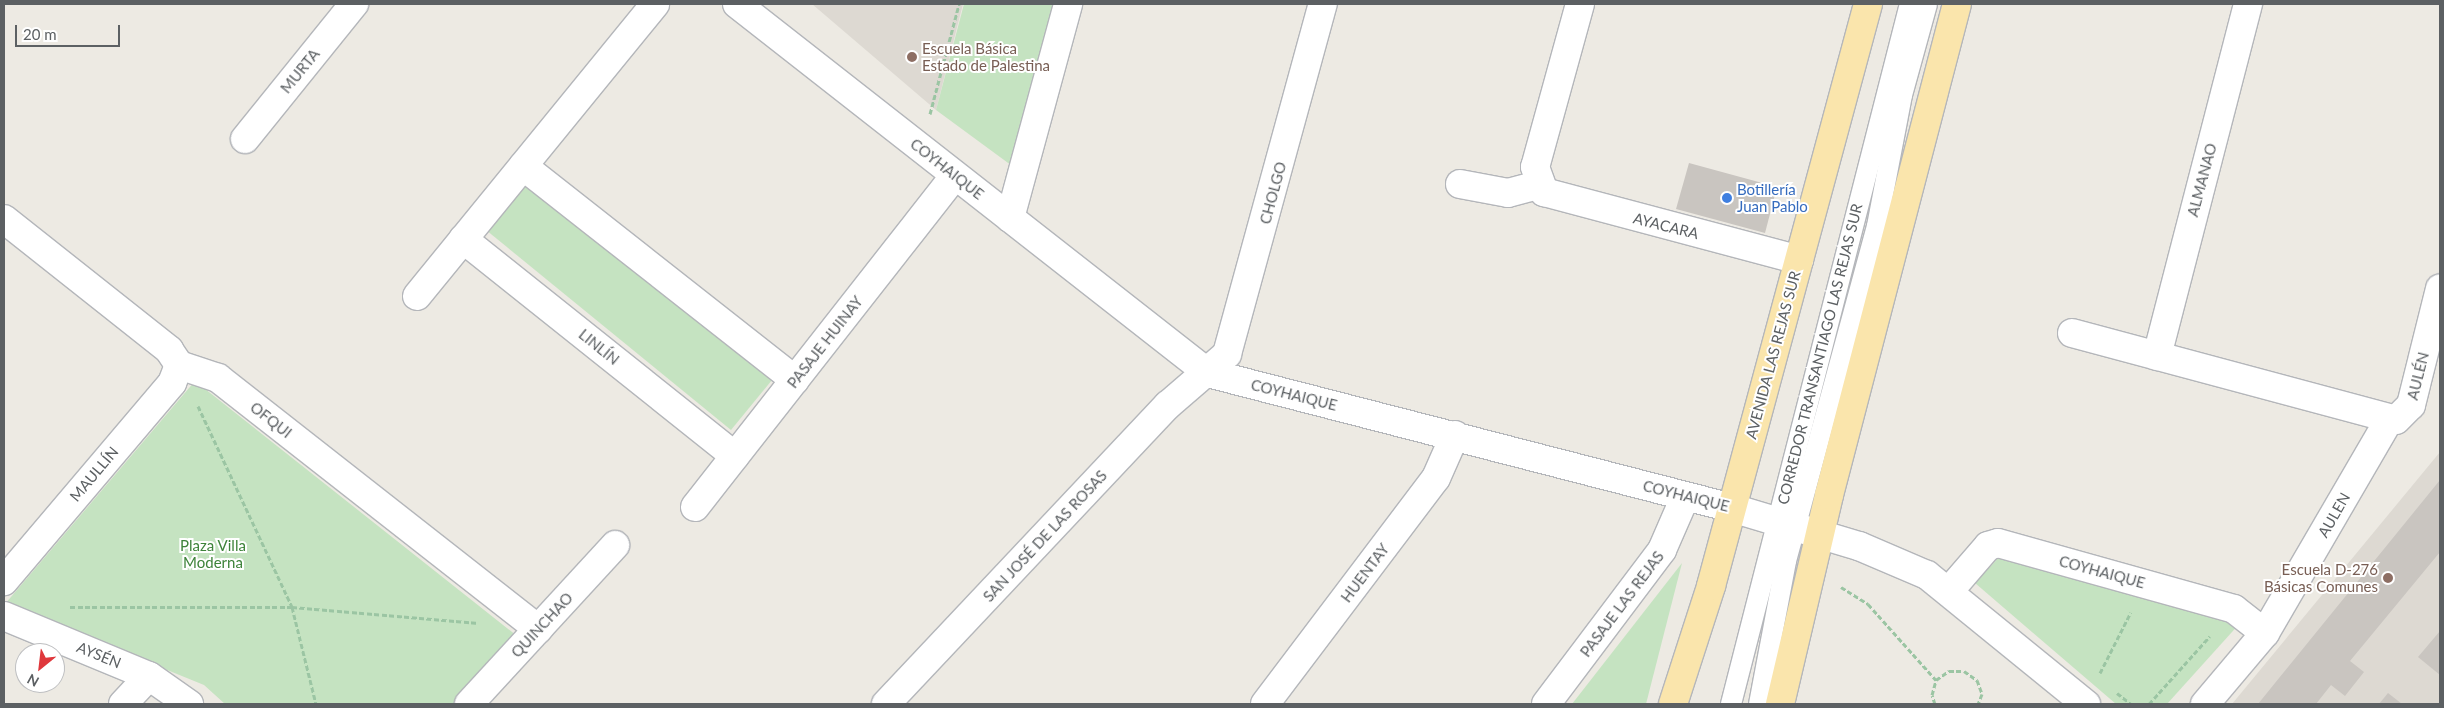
<!DOCTYPE html>
<html>
<head>
<meta charset="utf-8">
<style>
	body { margin:0 }
	#map { position:relative; width:2444px; height:708px; overflow:hidden; background:#edeae3; font-family:Lato,sans-serif }
	div>[style] { position:absolute }
	.education>* { inset:0; background:#ddd9d2 }
	.green>* { inset:0; background:#c5e3c1 }
	.building>* { inset:0; background:#c9c5c0 }
	.path>* { height:3px; margin-top:-1.5px; transform-origin:0; background:repeating-linear-gradient(90deg,#9bc5a3 0 5px,transparent 0 7.5px) }
	.roads { filter:drop-shadow(1px 0 #b4b6ba) drop-shadow(-1px 0 #b4b6ba) drop-shadow(0 1px #b4b6ba) drop-shadow(0 -1px #b4b6ba) }
	.lane>* { height:20px; margin:-10px; padding:0 10px; transform-origin:10px; border-radius:10px; background:#fff }
	.street>* { height:28px; margin:-14px; padding:0 14px; transform-origin:14px; border-radius:14px; background:#fff }
	.secondary>* { height:28px; margin:-14px; padding:0 14px; transform-origin:14px; border-radius:14px; background:#fff }
	.primary>* { height:28px; margin:-14px; padding:0 14px; transform-origin:14px; border-radius:14px; background:#fae5ac }
	.dots>* { width:14px; height:14px; translate:-50% -50%; box-sizing:border-box; border:2px solid #fff; border-radius:50% }
	span { translate:-50% -50%; white-space:nowrap; text-align:center; line-height:1.15; -webkit-text-stroke:4px #fff; paint-order:stroke }
	.education-label { font-size:15px; color:#785e54 }
	.left { translate:0 -50%; text-align:left }
	.right { translate:-100% -50%; text-align:right }
	.street-label { font-size:15px; color:#5c6063 }
	.shop-label { font-size:15px; color:#366cbe }
	.park-label { font-size:15px; color:#3e833a }
	.frame { position:absolute; inset:0; border:5px solid #5c6063; pointer-events:none }
	.north { position:absolute; left:15px; top:643px; width:50px; height:50px; box-sizing:border-box; background:#fff; border:1px solid #bebfc1; border-radius:50%; rotate:209deg; font-size:14px; font-weight:700; line-height:20px; text-align:center; color:#5c6063 }
	.north::after { content:''; display:block; margin:auto; width:18px; height:22px; background:#df383c; clip-path:polygon(50% 0,100% 100%,50% 72%,0 100%) }
	.scale { position:absolute; left:15px; top:25px; width:105px; height:22px; box-sizing:border-box; border:2px solid #5c6063; border-top:0; padding-left:6px; font-size:15px; line-height:18px; white-space:nowrap; color:#5c6063; -webkit-text-stroke:4px #fff; paint-order:stroke }
</style>
</head>
<body>
<div id="map">
	<div class="education">
		<i style="clip-path:polygon(812px 4px,963px 4px,936px 110px)"></i>
		<i style="clip-path:polygon(2440px 452px,2440px 704px,2232px 704px)"></i>
	</div>
	<div class="green">
		<i style="clip-path:polygon(964px 4px,1064px 4px,1019px 171px,936px 110px)"></i>
		<i style="clip-path:polygon(527px 180px,772px 380px,731px 430px,486px 230px)"></i>
		<i style="clip-path:polygon(195px 381px,517px 636px,454px 704px,225px 704px,204px 685px,5px 604px)"></i>
		<i style="clip-path:polygon(2003px 553px,2241px 622px,2167px 704px,2116px 704px,1975px 583px)"></i>
		<i style="clip-path:polygon(1682px 563px,1646px 704px,1572px 704px)"></i>
	</div>
	<div class="building">
		<i style="clip-path:polygon(1689px 163px,1777px 187px,1765px 233px,1676px 209px)"></i>
		<i style="clip-path:polygon(2440px 480px,2440px 552px,2350px 661px,2364px 672px,2345px 696px,2331px 685px,2316px 704px,2258px 704px)"></i>
		<i style="clip-path:polygon(2440px 631px,2440px 675px,2418px 657px)"></i>
		<i style="clip-path:polygon(2388px 693px,2402px 704px,2379px 704px)"></i>
	</div>
	<div class="path">
		<i style="left:930px;top:114px;width:114px;rotate:-75.2deg"></i>
		<i style="left:198px;top:406px;width:222px;rotate:64.9deg"></i>
		<i style="left:292px;top:607px;width:100px;rotate:76.1deg"></i>
		<i style="left:1841px;top:587px;width:32px;rotate:32deg"></i>
		<i style="left:1868px;top:604px;width:102px;rotate:48.2deg"></i>
		<i style="left:70px;top:607px;width:222px"></i>
		<i style="left:292px;top:607px;width:187px;rotate:4.9deg"></i>
		<i style="left:2100px;top:673px;width:68px;rotate:-63.1deg"></i>
		<i style="left:2117px;top:693px;width:18px;rotate:38deg"></i>
		<i style="left:1935px;top:704px;width:9px;rotate:-108deg"></i>
		<i style="left:1932px;top:695px;width:16px;rotate:-75deg"></i>
		<i style="left:1936px;top:680px;width:16px;rotate:-35deg"></i>
		<i style="left:1949px;top:671px;width:15px"></i>
		<i style="left:1964px;top:671px;width:16px;rotate:35deg"></i>
		<i style="left:1977px;top:680px;width:15px;rotate:70deg"></i>
		<i style="left:1982px;top:694px;width:11px;rotate:112deg"></i>
		<i style="left:2149px;top:704px;width:91px;rotate:-48.1deg"></i>
	</div>
	<div class="roads">
		<div class="lane">
			<i style="left:1731px;top:704px;width:723px;rotate:-75.66deg"></i>
			<i style="left:1759px;top:704px;width:146px;rotate:-79.3deg"></i>
			<i style="left:1786px;top:561px;width:347px;rotate:-74.8deg"></i>
			<i style="left:1877px;top:226px;width:133px;rotate:-79.2deg"></i>
			<i style="left:1902px;top:95px;width:94px;rotate:-74.6deg"></i>
		</div>
		<div class="street">
			<i style="left:737px;top:4px;width:598px;rotate:38.08deg"></i>
			<i style="left:1208px;top:373px;width:541px;rotate:14.45deg"></i>
			<i style="left:1580px;top:4px;width:169px;rotate:105.4deg"></i>
			<i style="left:1535px;top:167px;width:27px;rotate:70deg"></i>
			<i style="left:1544px;top:192px;width:264px;rotate:14.9deg"></i>
			<i style="left:245px;top:139px;width:174px;rotate:-51.1deg"></i>
			<i style="left:523px;top:166px;width:346px;rotate:38.2deg"></i>
			<i style="left:1460px;top:184px;width:49px;rotate:10.6deg"></i>
			<i style="left:1508px;top:193px;width:31px;rotate:-15deg"></i>
			<i style="left:1010px;top:218px;width:222px;rotate:-74.8deg"></i>
			<i style="left:4px;top:219px;width:211px;rotate:38.4deg"></i>
			<i style="left:169px;top:350px;width:18px;rotate:56deg"></i>
			<i style="left:179px;top:365px;width:19px;rotate:111deg"></i>
			<i style="left:172px;top:383px;width:260px;rotate:130.3deg"></i>
			<i style="left:463px;top:239px;width:348px;rotate:38.6deg"></i>
			<i style="left:417px;top:296px;width:377px;rotate:-50.8deg"></i>
			<i style="left:2072px;top:333px;width:335px;rotate:15deg"></i>
			<i style="left:2396px;top:420px;width:21px;rotate:-45deg"></i>
			<i style="left:2411px;top:405px;width:120px;rotate:-76deg"></i>
			<i style="left:2157px;top:356px;width:364px;rotate:-75.5deg"></i>
			<i style="left:179px;top:365px;width:41px;rotate:18.4deg"></i>
			<i style="left:218px;top:378px;width:407px;rotate:38.1deg"></i>
			<i style="left:695px;top:507px;width:421px;rotate:-51.9deg"></i>
			<i style="left:1950px;top:590px;width:58px;rotate:-49.2deg"></i>
			<i style="left:1988px;top:546px;width:10px;rotate:-17deg"></i>
			<i style="left:1998px;top:543px;width:245px;rotate:15.6deg"></i>
			<i style="left:2234px;top:609px;width:39px;rotate:38deg"></i>
			<i style="left:4px;top:616px;width:157px;rotate:22.5deg"></i>
			<i style="left:149px;top:676px;width:49px;rotate:35deg"></i>
			<i style="left:123px;top:704px;width:38px;rotate:-47deg"></i>
			<i style="left:469px;top:704px;width:216px;rotate:-47.4deg"></i>
			<i style="left:886px;top:704px;width:411px;rotate:-46.7deg"></i>
			<i style="left:1168px;top:405px;width:78px;rotate:-40.8deg"></i>
			<i style="left:1227px;top:354px;width:363px;rotate:-74.7deg"></i>
			<i style="left:1265px;top:704px;width:283px;rotate:-52.9deg"></i>
			<i style="left:1436px;top:478px;width:47px;rotate:-66.2deg"></i>
			<i style="left:1546px;top:704px;width:193px;rotate:-53deg"></i>
			<i style="left:1662px;top:550px;width:58px;rotate:-66.5deg"></i>
			<i style="left:2205px;top:704px;width:93px;rotate:-49.8deg"></i>
			<i style="left:2265px;top:633px;width:246px;rotate:-59.8deg"></i>
		</div>
		<div class="secondary">
			<i style="left:1732px;top:508px;width:133px;rotate:16.7deg"></i>
			<i style="left:1859px;top:546px;width:74px;rotate:23.1deg"></i>
			<i style="left:1927px;top:575px;width:205px;rotate:39.1deg"></i>
		</div>
		<div class="primary">
			<i style="left:1673px;top:704px;width:124px;rotate:-72.1deg"></i>
			<i style="left:1711px;top:586px;width:603px;rotate:-74.9deg"></i>
			<i style="left:1780px;top:704px;width:215px;rotate:-76.8deg"></i>
			<i style="left:1829px;top:495px;width:507px;rotate:-75.39deg"></i>
		</div>
	</div>
	<div class="dots">
		<i style="left:912px;top:57px;background:#8d6e63"></i>
		<i style="left:1727px;top:198px;background:#3f7fe0"></i>
		<i style="left:2388px;top:578px;background:#8d6e63"></i>
	</div>
	<div class="education-label">
		<span class="left" style="left:922px;top:57px">Escuela Básica<br>Estado de Palestina</span>
		<span class="right" style="left:2378px;top:578px">Escuela D-276<br>Básicas Comunes</span>
	</div>
	<div class="street-label">
		<span style="left:300px;top:71px;rotate:-51deg">MURTA</span>
		<span style="left:947px;top:169px;rotate:38deg">COYHAIQUE</span>
		<span style="left:2202px;top:180px;rotate:-75deg">ALMANAO</span>
		<span style="left:1273px;top:193px;rotate:-75deg">CHOLGO</span>
		<span style="left:1666px;top:226px;rotate:14deg">AYACARA</span>
		<span style="left:825px;top:342px;rotate:-52deg">PASAJE HUINAY</span>
		<span style="left:599px;top:347px;rotate:39deg">LINLÍN</span>
		<span style="left:1820px;top:354px;rotate:-76deg">CORREDOR TRANSANTIAGO LAS REJAS SUR</span>
		<span style="left:1773px;top:355px;rotate:-75deg">AVENIDA LAS REJAS SUR</span>
		<span style="left:2418px;top:376px;rotate:-76deg">AULÉN</span>
		<span style="left:1294px;top:395px;rotate:14deg">COYHAIQUE</span>
		<span style="left:271px;top:420px;rotate:38deg">OFQUI</span>
		<span style="left:94px;top:474px;rotate:-50deg">MAULLÍN</span>
		<span style="left:1686px;top:496px;rotate:14deg">COYHAIQUE</span>
		<span style="left:2334px;top:515px;rotate:-60deg">AULEN</span>
		<span style="left:1045px;top:536px;rotate:-47deg">SAN JOSÉ DE LAS ROSAS</span>
		<span style="left:2102px;top:572px;rotate:15deg">COYHAIQUE</span>
		<span style="left:1365px;top:573px;rotate:-53deg">HUENTAY</span>
		<span style="left:1622px;top:604px;rotate:-53deg">PASAJE LAS REJAS</span>
		<span style="left:542px;top:625px;rotate:-47deg">QUINCHAO</span>
		<span style="left:99px;top:655px;rotate:22deg">AYSÉN</span>
	</div>
	<div class="shop-label">
		<span class="left" style="left:1737px;top:198px">Botillería<br>Juan Pablo</span>
	</div>
	<div class="park-label">
		<span style="left:213px;top:554px">Plaza Villa<br>Moderna</span>
	</div>
	<div class="frame"></div>
	<div class="north">N</div>
	<div class="scale">20 m</div>
</div>
</body>
</html>
